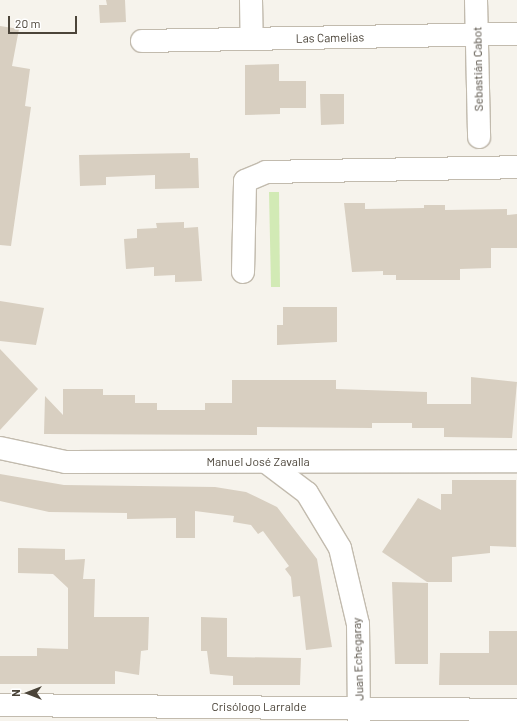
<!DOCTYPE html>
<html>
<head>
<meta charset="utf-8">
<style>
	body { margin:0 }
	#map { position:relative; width:517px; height:721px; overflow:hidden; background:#f6f3ec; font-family:Barlow,sans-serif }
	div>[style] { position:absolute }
	.green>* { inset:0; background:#d2eab5 }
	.building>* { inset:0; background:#d8cfc1 }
	.roads { filter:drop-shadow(1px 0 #c2bbae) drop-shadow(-1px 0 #c2bbae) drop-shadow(0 1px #c2bbae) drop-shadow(0 -1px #c2bbae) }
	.minor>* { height:22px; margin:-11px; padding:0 11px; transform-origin:11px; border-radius:11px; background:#fff }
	span { translate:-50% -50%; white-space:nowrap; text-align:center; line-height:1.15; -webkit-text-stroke:4px #fff; paint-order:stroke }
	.street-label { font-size:12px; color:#4b4439 }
	.north { position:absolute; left:8px; top:673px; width:40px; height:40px; -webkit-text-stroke:3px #fff; paint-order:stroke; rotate:270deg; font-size:11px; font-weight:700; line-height:16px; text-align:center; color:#4b4439 }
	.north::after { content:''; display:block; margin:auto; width:14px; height:18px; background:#4b4439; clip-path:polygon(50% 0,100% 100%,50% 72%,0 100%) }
	.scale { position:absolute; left:8px; top:16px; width:69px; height:18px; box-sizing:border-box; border:2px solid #4b4439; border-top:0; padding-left:5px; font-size:12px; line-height:14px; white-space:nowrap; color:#4b4439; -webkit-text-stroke:3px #fff; paint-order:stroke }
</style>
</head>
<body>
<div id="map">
	<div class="green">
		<i style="clip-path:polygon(269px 192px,279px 192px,280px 287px,271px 287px)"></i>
	</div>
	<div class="building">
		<i style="clip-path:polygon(106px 0,125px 0,126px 22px,100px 23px,99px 5px,107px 5px)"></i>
		<i style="clip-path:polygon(0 26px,19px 29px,12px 66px,30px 69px,25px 106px,31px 107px,11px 246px,0 245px)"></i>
		<i style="clip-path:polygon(279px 64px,279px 81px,306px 81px,306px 108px,280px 108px,280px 114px,245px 115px,245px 65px)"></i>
		<i style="clip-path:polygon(320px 94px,344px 94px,344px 124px,321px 125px)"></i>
		<i style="clip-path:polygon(190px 153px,190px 158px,198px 158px,199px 188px,155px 189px,155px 175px,106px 177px,106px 185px,80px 186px,79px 155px)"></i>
		<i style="clip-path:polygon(344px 203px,365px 203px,365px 209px,424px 208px,424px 205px,445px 205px,445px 210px,507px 209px,507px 215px,517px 214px,517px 248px,491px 248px,491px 268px,460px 269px,460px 280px,396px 280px,396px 275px,383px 275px,383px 271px,352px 272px)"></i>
		<i style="clip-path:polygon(184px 222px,184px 228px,198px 227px,202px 281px,175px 282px,175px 275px,154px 276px,154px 267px,126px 269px,124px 239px,137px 238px,137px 229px,157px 228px,156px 223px)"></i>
		<i style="clip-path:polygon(0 301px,44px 308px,36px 345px,0 341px)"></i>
		<i style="clip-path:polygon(283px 307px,337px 307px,337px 342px,277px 345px,277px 325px,283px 325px)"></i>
		<i style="clip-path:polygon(0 349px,38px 389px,0 430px)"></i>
		<i style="clip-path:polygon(471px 377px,517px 382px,512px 438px,444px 437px,444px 428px,412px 428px,412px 423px,372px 423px,372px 428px,257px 427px,257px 435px,44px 434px,45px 396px,63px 415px,63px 389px,103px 389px,103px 395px,135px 395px,135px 403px,157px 403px,157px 410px,205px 410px,205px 403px,232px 403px,232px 380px,336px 380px,336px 389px,427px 392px,427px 404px,471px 404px)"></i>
		<i style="clip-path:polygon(0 474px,64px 485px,215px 487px,246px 492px,277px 507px,317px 559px,332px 647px,306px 650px,300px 596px,293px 597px,291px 577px,285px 569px,289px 566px,263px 531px,258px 534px,251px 525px,233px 522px,234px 516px,195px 511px,195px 538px,176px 538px,176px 518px,127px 519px,127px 513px,49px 512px,0 501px)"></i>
		<i style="clip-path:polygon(452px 480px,516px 480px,516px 547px,490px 546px,490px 553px,452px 557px,452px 582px,427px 582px,382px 552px,418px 498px,441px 510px,441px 494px,452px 494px)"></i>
		<i style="clip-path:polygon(18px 548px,65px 549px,65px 560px,85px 559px,83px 579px,95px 579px,94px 617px,149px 617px,148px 650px,141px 651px,139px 675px,115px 671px,115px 684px,0 684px,0 656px,37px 656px,37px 648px,68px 649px,68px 588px,53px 574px,18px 573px)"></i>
		<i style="clip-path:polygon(392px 582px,428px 583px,428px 664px,395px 664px)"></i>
		<i style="clip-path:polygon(201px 617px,227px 618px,227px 657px,301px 658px,300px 685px,233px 685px,233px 676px,210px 674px,207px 651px,201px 651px)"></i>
		<i style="clip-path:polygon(489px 631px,517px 631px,517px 685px,439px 685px,440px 653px,489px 653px)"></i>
	</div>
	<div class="roads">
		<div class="minor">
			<i style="left:251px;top:0;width:39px;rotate:89deg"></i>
			<i style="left:476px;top:0;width:137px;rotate:88.7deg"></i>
			<i style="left:142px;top:41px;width:375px;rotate:-1.1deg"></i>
			<i style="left:243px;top:272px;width:91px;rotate:-88.7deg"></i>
			<i style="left:245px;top:181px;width:23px;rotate:-23deg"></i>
			<i style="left:266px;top:172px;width:251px;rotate:-1.1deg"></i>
			<i style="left:0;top:448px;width:67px;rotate:12deg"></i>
			<i style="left:66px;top:462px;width:451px;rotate:-0.1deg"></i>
			<i style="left:266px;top:462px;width:51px;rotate:37.1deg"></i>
			<i style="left:307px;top:493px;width:64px;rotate:59deg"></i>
			<i style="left:340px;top:548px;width:78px;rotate:76.7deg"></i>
			<i style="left:358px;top:624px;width:97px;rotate:89.4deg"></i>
			<i style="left:0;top:705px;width:517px;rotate:0.55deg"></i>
		</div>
	</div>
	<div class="street-label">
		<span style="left:330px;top:38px;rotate:-1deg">Las Camelias</span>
		<span style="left:478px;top:69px;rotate:-91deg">Sebastián Cabot</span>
		<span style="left:258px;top:462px">Manuel José Zavalla</span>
		<span style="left:358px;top:659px;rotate:-92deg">Juan Echegaray</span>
		<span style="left:259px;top:707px">Crisólogo Larralde</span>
	</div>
	<div class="north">N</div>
	<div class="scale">20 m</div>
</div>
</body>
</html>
